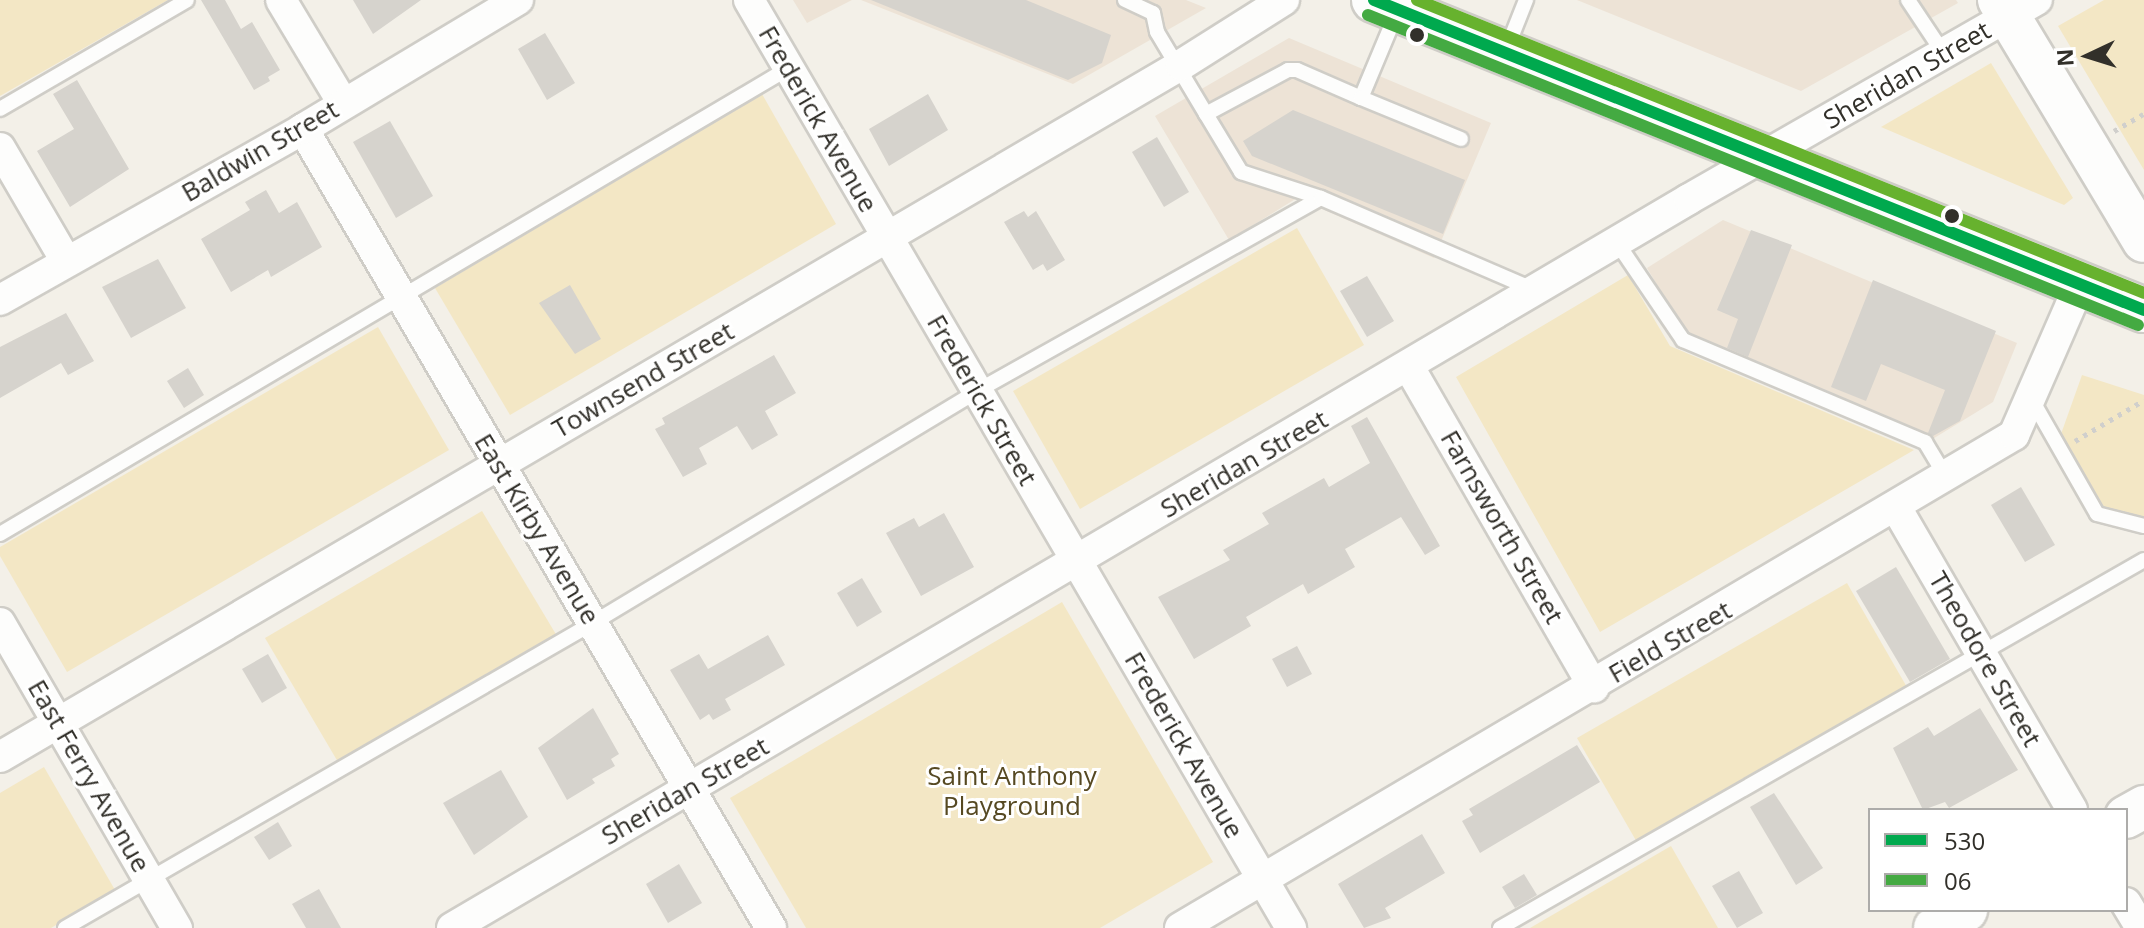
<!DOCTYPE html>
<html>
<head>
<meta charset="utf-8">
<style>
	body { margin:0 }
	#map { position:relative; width:2144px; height:928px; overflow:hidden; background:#f3f0e8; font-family:"Open Sans",sans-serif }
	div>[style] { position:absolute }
	.commercial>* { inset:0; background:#ede3d6 }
	.green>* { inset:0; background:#f3e7c5 }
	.building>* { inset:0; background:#d6d3cd }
	.path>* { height:5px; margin-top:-2.5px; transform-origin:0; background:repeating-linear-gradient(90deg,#d0cfcc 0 4px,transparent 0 10px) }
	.roads { filter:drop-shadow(2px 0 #cfcdc7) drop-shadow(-2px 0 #cfcdc7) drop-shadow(0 2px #cfcdc7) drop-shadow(0 -2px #cfcdc7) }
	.service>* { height:14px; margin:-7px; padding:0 7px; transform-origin:7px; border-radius:7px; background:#fdfdfc }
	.minor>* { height:30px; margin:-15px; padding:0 15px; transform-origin:15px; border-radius:15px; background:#fdfdfc }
	.secondary>* { height:42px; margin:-21px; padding:0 21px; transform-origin:21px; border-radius:21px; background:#fdfdfc }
	.primary>* { height:44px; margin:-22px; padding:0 22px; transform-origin:22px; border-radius:22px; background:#fdfdfc }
	.bus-1>* { height:12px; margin:-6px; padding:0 6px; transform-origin:6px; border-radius:6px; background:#00a94e }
	.bus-2>* { height:12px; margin:-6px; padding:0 6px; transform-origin:6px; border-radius:6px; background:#44aa42 }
	.bus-3>* { height:12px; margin:-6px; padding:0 6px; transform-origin:6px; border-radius:6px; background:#67b22e }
	.dots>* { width:22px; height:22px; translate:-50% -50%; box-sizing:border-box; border:4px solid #fff; border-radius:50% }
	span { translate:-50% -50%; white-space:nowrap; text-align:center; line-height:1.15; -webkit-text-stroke:6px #fff; paint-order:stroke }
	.street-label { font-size:26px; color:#32302a }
	.park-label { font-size:26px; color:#564922 }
	.legend { position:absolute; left:1868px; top:808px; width:260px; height:104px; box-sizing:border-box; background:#fff; border:2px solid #adacaa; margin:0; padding:10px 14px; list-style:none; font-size:24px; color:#32302a }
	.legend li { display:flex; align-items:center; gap:16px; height:40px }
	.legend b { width:40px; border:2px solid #adacaa }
	.north { position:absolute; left:2048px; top:16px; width:80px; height:80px; -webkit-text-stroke:6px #fff; paint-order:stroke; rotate:266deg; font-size:22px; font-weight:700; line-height:32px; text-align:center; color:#32302a }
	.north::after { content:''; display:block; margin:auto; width:28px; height:36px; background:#32302a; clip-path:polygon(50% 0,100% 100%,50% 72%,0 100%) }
</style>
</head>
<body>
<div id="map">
	<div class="commercial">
		<i style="clip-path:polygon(793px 0,852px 0,807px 23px)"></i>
		<i style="clip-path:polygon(861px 0,1186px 0,1206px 8px,1073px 84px)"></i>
		<i style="clip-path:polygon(1577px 0,1956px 0,1958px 3px,1801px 91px)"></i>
		<i style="clip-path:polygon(1289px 38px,1491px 123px,1434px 258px,1297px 198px,1229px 240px,1155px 116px)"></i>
		<i style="clip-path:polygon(1723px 220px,2017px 343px,1993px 402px,1931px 440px,1686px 334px,1647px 268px)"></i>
	</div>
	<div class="green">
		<i style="clip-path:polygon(0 0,168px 0,0 96px)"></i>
		<i style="clip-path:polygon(2104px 0,2144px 0,2144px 170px,2058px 26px)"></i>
		<i style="clip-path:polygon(1991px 63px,2073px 198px,2064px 205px,1881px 127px)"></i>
		<i style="clip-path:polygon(762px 94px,836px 224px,510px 415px,435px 288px)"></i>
		<i style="clip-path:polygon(1297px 228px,1364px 345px,1080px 509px,1013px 391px)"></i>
		<i style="clip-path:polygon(1628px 275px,1670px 346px,1914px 450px,1600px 632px,1456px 377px)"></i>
		<i style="clip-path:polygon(378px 327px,449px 450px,67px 672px,0 556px,0 547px)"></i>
		<i style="clip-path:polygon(2082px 375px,2144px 395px,2144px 517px,2102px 508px,2061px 434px)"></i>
		<i style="clip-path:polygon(482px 511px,557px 636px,338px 762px,265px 638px)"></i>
		<i style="clip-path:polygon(1847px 583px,1908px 689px,1638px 844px,1577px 738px)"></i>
		<i style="clip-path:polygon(1062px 602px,1213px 862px,1100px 928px,806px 928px,730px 798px)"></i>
		<i style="clip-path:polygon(44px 767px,115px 890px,51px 928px,0 928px,0 793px)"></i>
		<i style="clip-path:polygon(1671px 846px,1718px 928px,1530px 928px)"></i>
	</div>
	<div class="building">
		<i style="clip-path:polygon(201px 0,225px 0,241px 29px,252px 22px,280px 70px,268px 77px,270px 81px,254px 90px)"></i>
		<i style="clip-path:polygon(353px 0,421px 0,373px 34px)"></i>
		<i style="clip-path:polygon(871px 0,1026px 0,1111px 35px,1102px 63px,1068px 80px)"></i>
		<i style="clip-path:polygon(545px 33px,575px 83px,547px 100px,518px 49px)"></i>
		<i style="clip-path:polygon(77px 80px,129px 169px,70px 207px,37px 151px,74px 129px,53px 94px)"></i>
		<i style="clip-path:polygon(928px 94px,948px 130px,889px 166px,869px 129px)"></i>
		<i style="clip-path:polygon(1293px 110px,1465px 180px,1443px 234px,1252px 156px,1243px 141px)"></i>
		<i style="clip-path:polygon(390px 121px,433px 196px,396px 218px,353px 142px)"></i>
		<i style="clip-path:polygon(1157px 137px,1189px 192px,1164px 207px,1132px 152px)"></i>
		<i style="clip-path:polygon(266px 190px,279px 213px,297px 202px,322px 247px,271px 277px,268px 270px,231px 292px,201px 239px,250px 210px,245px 202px)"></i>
		<i style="clip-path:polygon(1024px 211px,1028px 217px,1036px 211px,1065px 260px,1047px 271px,1043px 264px,1033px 270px,1004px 222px)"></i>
		<i style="clip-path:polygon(1751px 230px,1792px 245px,1748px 357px,1727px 348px,1738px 319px,1717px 310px)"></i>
		<i style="clip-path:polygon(158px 259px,186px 308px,131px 338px,102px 287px)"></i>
		<i style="clip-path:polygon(1367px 276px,1394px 321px,1367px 337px,1340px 291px)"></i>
		<i style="clip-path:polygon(1873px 280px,1996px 331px,1960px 421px,1933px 436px,1928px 433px,1945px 390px,1881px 364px,1866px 401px,1831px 387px)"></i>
		<i style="clip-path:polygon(570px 285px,601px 339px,575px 354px,539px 303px)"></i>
		<i style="clip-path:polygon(66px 313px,94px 361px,68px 375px,61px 363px,0 398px,0 347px)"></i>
		<i style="clip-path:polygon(774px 355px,796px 393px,765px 411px,778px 435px,752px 450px,737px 426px,699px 448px,707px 464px,683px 477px,655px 429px,665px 424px,662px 418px)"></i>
		<i style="clip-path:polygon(188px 368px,204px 395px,184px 408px,167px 381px)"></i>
		<i style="clip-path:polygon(1367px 417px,1440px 546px,1425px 555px,1401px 517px,1345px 549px,1355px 567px,1308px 594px,1303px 584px,1246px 617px,1251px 626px,1194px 659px,1158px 597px,1230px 560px,1223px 550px,1269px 524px,1262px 513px,1324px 478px,1329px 487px,1370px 463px,1351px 426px)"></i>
		<i style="clip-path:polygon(2021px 487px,2055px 545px,2025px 562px,1991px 505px)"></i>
		<i style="clip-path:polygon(944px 513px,974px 567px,921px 596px,886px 533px,914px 518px,919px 527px)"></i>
		<i style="clip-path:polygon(1896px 567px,1950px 659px,1910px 682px,1856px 591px)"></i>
		<i style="clip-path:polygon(862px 578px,882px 612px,857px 627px,837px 593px)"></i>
		<i style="clip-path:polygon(768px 635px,785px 665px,725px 699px,731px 710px,713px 720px,709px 714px,700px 720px,670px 670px,699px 654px,708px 669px)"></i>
		<i style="clip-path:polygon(1297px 646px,1312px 674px,1287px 687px,1272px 659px)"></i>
		<i style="clip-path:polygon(268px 654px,287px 688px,262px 703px,242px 669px)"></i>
		<i style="clip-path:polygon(593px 708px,619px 754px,611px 759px,615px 766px,592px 779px,595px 783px,567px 800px,538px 748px)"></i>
		<i style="clip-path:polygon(1980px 708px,2018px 770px,1949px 808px,1945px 802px,1923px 810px,1893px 748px,1928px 727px,1934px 736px)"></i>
		<i style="clip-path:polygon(1577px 745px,1600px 782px,1480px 853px,1462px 821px,1473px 815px,1469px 809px)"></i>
		<i style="clip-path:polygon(501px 770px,528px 817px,474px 855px,443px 803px)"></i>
		<i style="clip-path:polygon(1774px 793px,1823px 868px,1796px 885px,1750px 807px)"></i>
		<i style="clip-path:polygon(278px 822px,292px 846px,269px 860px,254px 837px)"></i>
		<i style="clip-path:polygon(1422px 834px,1445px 873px,1385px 908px,1391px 918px,1364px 928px,1338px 884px)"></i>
		<i style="clip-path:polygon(679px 864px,702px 903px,668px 923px,646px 884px)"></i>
		<i style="clip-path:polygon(1739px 871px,1763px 913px,1737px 928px,1712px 886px)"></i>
		<i style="clip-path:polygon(1524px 874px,1537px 895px,1515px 908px,1502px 887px)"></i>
		<i style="clip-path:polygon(319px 889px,341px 928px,306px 928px,292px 904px)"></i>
	</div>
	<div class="path">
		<i style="left:2114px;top:131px;width:34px;rotate:-30deg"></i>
		<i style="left:2075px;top:441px;width:80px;rotate:-30.7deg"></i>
	</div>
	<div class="roads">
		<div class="service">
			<i style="left:1125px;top:0;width:31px;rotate:25deg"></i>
			<i style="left:1153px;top:13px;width:19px;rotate:78deg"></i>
			<i style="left:1157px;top:32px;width:96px;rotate:59.1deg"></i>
			<i style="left:1206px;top:114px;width:93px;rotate:-28.2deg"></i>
			<i style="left:1288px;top:70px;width:9px"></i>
			<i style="left:1297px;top:70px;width:70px;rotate:23.6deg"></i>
			<i style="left:1361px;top:98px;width:93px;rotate:-67.3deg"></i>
			<i style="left:1908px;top:0;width:65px;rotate:56.3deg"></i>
			<i style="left:1507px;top:48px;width:52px;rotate:-68.4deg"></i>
			<i style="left:1361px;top:98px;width:108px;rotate:22.3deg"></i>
			<i style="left:0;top:109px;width:216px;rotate:-30.2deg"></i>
			<i style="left:1206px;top:114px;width:68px;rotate:58.9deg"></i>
			<i style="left:1241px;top:172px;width:84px;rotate:18deg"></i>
			<i style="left:1618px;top:244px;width:116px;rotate:55.9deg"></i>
			<i style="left:1683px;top:340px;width:263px;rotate:22.9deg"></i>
			<i style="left:1925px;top:442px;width:41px;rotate:59deg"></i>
			<i style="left:2032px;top:400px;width:131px;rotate:60.3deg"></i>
			<i style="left:2097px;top:514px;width:49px;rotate:14.3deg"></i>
			<i style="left:0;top:534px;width:916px;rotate:-30.57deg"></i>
			<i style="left:65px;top:928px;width:610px;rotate:-30.01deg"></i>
			<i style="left:593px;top:623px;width:449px;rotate:-31.1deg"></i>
			<i style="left:977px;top:391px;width:394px;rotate:-29.3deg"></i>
			<i style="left:1321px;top:198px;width:230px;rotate:23.3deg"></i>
			<i style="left:1500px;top:928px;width:742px;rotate:-29.74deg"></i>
		</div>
		<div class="minor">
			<i style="left:281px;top:0;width:120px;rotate:59deg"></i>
			<i style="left:749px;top:0;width:1075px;rotate:59.71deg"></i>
			<i style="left:303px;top:129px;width:926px;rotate:59.64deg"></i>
			<i style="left:0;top:148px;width:131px;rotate:59.7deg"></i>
			<i style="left:0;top:300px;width:348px;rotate:-29.4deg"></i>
			<i style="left:303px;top:129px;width:251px;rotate:-31deg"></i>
			<i style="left:1409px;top:367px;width:370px;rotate:60deg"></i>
			<i style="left:1897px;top:509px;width:348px;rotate:59.8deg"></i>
			<i style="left:0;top:623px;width:353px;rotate:59.9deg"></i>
			<i style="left:0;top:757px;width:1369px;rotate:-30.37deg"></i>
			<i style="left:1181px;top:65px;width:122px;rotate:-32.3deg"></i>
			<i style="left:2126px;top:903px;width:29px;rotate:59deg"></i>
			<i style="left:452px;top:928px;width:1436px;rotate:-30.51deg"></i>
			<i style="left:1689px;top:199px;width:401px;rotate:-29.8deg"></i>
			<i style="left:1180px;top:928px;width:969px;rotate:-30.59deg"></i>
			<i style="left:2014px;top:435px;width:165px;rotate:-66.4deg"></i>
		</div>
		<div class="secondary">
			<i style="left:1999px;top:0;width:281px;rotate:59deg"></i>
			<i style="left:2126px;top:817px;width:21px;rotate:-29deg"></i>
			<i style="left:1935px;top:928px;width:36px;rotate:-30deg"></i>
		</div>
		<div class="primary">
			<i style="left:1374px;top:0;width:830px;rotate:21.93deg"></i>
		</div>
	</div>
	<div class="bus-1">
		<i style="left:1374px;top:0;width:830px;rotate:21.93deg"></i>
	</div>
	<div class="bus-2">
		<i style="left:1368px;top:15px;width:830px;rotate:21.93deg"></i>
	</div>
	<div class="bus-3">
		<i style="left:1417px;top:0;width:784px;rotate:21.95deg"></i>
	</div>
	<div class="dots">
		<i style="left:1417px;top:35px;background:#32302a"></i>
		<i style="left:1952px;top:216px;background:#32302a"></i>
	</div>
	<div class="street-label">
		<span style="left:1907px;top:75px;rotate:-30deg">Sheridan Street</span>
		<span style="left:818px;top:119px;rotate:60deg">Frederick Avenue</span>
		<span style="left:260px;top:151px;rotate:-30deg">Baldwin Street</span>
		<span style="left:643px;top:380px;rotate:-30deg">Townsend Street</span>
		<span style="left:982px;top:400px;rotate:60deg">Frederick Street</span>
		<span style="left:1244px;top:464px;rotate:-30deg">Sheridan Street</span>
		<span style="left:1502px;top:527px;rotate:60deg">Farnsworth Street</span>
		<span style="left:537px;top:529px;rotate:59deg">East Kirby Avenue</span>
		<span style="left:1670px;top:642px;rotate:-30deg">Field Street</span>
		<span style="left:1985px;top:659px;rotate:60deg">Theodore Street</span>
		<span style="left:1184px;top:745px;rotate:60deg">Frederick Avenue</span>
		<span style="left:89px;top:776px;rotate:60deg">East Ferry Avenue</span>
		<span style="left:685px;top:791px;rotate:-30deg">Sheridan Street</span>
	</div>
	<div class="park-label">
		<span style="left:1012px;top:791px">Saint Anthony<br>Playground</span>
	</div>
	<ul class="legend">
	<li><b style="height:10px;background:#00a94e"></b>530</li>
	<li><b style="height:10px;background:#44aa42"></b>06</li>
	</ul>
	<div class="north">N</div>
</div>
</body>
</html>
